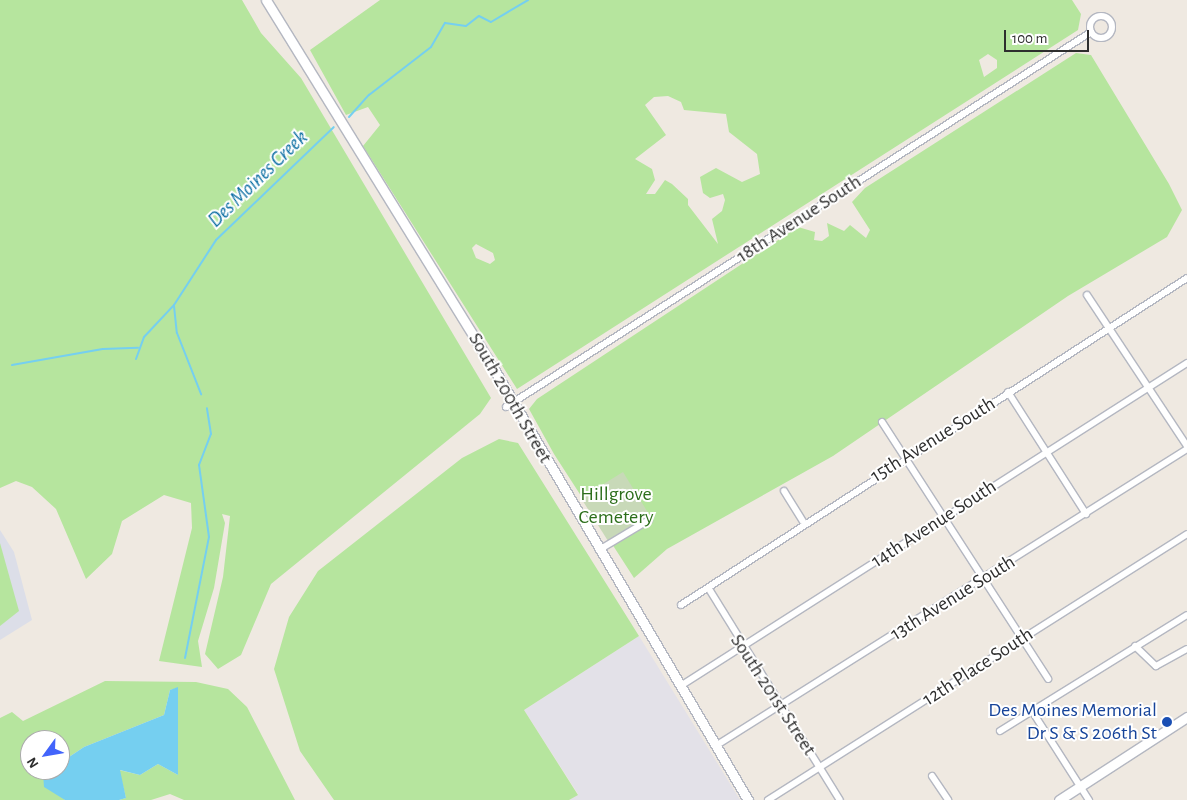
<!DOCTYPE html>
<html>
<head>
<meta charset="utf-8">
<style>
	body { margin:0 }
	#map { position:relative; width:1187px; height:800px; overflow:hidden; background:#efe9e1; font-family:"Alegreya Sans",sans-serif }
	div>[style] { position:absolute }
	.industrial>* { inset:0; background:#e3e1e8 }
	.airport>* { inset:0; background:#dcdee8 }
	.green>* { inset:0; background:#b6e59e }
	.cemetery>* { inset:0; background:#c8d9b8 }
	.water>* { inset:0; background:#75cff0 }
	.stream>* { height:2px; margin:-1px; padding:0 1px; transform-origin:1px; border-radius:1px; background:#75cff0 }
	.roads { filter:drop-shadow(1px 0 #b4b7c1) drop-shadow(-1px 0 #b4b7c1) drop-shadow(0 1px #b4b7c1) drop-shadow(0 -1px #b4b7c1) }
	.minor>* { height:6px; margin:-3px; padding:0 3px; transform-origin:3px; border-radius:3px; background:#fff }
	.minor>.ring { margin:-3px; padding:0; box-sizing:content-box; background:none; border:6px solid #fff; border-radius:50% }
	.secondary>* { height:9px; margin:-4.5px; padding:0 4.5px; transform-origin:4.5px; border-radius:4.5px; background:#fff }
	.dots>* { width:14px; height:14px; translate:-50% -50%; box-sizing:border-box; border:2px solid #fff; border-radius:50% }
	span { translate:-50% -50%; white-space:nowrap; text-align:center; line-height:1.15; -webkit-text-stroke:4px #fff; paint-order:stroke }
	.street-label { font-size:20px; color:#2e2e2e }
	.park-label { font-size:20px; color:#2c6e1b }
	.transit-label { font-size:20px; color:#164399 }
	.right { translate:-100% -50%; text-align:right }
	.water-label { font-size:21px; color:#0d6fa3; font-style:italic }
	.north { position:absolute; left:20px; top:730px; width:50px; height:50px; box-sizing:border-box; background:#fff; border:1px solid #ababab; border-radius:50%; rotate:238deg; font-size:14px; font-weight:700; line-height:20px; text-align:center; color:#2e2e2e }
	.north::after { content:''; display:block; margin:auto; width:18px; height:22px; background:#4264fb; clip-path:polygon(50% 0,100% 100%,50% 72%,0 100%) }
	.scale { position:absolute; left:1004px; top:30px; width:85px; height:22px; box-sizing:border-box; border:2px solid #2e2e2e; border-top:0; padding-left:6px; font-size:15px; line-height:18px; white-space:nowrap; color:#2e2e2e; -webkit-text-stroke:4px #fff; paint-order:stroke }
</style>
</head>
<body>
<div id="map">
	<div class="industrial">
		<i style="clip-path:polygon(639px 636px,740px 800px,569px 800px,578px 794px,524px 710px)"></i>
	</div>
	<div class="airport">
		<i style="clip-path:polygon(0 530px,14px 552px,32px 620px,0 640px)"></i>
	</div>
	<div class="green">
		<i style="clip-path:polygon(0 0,242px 0,261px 33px,301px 78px,491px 398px,480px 414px,271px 584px,241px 655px,218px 669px,205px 654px,223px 577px,230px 516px,222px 514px,225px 523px,214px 588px,198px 641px,202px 667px,159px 661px,192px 528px,191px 503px,164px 495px,122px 521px,112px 554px,86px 579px,56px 509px,32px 487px,16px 481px,0 488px)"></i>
		<i style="clip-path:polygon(evenodd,380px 0,1072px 0,1081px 14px,1078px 30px,517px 389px,363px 146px,380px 125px,368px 107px,346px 115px,310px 50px,380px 0,988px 54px,997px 60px,997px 68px,984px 77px,979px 60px,988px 54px,380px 0,668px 96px,681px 102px,684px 110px,726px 114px,729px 132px,757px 154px,760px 174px,742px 182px,716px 168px,700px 177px,703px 193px,710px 198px,723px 194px,725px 200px,722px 211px,712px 219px,718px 244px,688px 205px,688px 199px,672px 184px,665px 180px,655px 194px,646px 194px,655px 180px,652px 169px,635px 159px,666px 135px,645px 105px,654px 97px,668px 96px,380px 0,476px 244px,493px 253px,495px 260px,490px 264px,476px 258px,472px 248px,476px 244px)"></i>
		<i style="clip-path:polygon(1076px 53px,1091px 55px,1169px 184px,1182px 210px,1167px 237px,1068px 296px,833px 456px,667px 549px,634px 578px,554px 454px,529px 409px,537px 399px,798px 227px,815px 232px,814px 240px,822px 241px,829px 236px,827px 223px,844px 231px,850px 225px,866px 238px,870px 230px,852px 202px,865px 188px)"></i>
		<i style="clip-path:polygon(499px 439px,518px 443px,639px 636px,524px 710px,578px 795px,569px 800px,334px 800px,300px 751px,274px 669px,289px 617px,318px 571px,462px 458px)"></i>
		<i style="clip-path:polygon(0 543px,19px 611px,0 626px)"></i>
		<i style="clip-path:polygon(105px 681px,196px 682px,228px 689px,247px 707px,295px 800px,184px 800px,170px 794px,151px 800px,119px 800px,126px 798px,119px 770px,140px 775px,158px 764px,178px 775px,178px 688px,170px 690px,164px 715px,84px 747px,60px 763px,60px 740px,30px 740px,30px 770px,49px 770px,43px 775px,65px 800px,0 800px,0 718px,12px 712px,23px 721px)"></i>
	</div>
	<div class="cemetery">
		<i style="clip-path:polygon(623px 472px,650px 516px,608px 541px,581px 498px)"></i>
	</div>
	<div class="water">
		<i style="clip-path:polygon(178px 687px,178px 775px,158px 764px,140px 775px,120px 770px,126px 798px,119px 800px,65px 800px,44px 787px,43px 774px,60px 770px,60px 763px,84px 747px,164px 715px,170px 690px)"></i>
	</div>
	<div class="stream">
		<i style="left:349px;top:117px;width:30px;rotate:-48deg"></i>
		<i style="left:369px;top:95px;width:78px;rotate:-37.7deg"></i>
		<i style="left:431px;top:47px;width:28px;rotate:-60deg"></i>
		<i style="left:445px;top:23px;width:21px;rotate:8deg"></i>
		<i style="left:466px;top:26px;width:16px;rotate:-38deg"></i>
		<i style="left:479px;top:16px;width:13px;rotate:27deg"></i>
		<i style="left:491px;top:22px;width:43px;rotate:-30.7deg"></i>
		<i style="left:174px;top:306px;width:27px;rotate:84deg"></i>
		<i style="left:177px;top:333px;width:66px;rotate:68.5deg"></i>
		<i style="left:136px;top:359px;width:23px;rotate:-70deg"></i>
		<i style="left:144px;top:337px;width:44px;rotate:-46.8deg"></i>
		<i style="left:174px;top:305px;width:77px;rotate:-57.1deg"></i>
		<i style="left:216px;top:240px;width:163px;rotate:-43.8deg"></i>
		<i style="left:12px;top:365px;width:92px;rotate:-10deg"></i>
		<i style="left:103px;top:349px;width:35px;rotate:-2deg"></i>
		<i style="left:185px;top:658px;width:123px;rotate:-78.8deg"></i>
		<i style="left:209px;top:537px;width:73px;rotate:-97.9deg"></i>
		<i style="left:199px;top:465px;width:33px;rotate:-69deg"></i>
		<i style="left:211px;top:434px;width:26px;rotate:-99deg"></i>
	</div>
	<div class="roads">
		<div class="minor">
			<i class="ring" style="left:1090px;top:16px;width:16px;height:16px"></i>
			<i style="left:1087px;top:295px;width:181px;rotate:56.5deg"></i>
			<i style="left:1008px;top:392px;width:145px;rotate:57.4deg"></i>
			<i style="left:506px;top:407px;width:695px;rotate:-32.66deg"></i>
			<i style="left:882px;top:422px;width:306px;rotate:57.1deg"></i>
			<i style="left:784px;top:491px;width:36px;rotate:58deg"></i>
			<i style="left:599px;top:550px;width:58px;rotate:-31deg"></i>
			<i style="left:709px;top:589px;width:248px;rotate:58.2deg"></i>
			<i style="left:681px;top:605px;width:602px;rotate:-32.87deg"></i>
			<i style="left:1135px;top:646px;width:29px;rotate:44deg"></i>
			<i style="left:1156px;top:666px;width:35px;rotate:-29deg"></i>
			<i style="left:682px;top:685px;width:599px;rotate:-32.52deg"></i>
			<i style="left:1032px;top:711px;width:106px;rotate:57.4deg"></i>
			<i style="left:1000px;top:731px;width:220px;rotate:-31.8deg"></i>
			<i style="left:717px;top:745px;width:555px;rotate:-32.2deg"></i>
			<i style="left:932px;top:776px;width:29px;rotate:56deg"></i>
			<i style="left:768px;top:800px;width:496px;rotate:-32.4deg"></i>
		</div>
		<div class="secondary">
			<i style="left:266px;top:0;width:422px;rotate:58.3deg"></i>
			<i style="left:488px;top:359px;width:512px;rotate:59.48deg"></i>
			<i style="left:1059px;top:800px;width:153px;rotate:-33deg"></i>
		</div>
	</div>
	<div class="dots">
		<i style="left:1167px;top:722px;background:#1a4fb4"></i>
	</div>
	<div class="street-label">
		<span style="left:799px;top:219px;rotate:-33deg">18th Avenue South</span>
		<span style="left:510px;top:398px;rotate:60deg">South 200th Street</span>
		<span style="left:933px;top:440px;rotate:-32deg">15th Avenue South</span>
		<span style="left:934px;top:524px;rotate:-33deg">14th Avenue South</span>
		<span style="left:953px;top:598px;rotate:-32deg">13th Avenue South</span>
		<span style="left:978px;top:667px;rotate:-33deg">12th Place South</span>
		<span style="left:773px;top:695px;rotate:57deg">South 201st Street</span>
	</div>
	<div class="park-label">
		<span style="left:616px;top:506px">Hillgrove<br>Cemetery</span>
	</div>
	<div class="transit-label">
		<span class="right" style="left:1157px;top:722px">Des Moines Memorial<br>Dr S &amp; S 206th St</span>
	</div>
	<div class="water-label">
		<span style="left:258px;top:179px;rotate:-44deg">Des Moines Creek</span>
	</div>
	<div class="north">N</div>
	<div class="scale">100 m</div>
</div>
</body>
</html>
